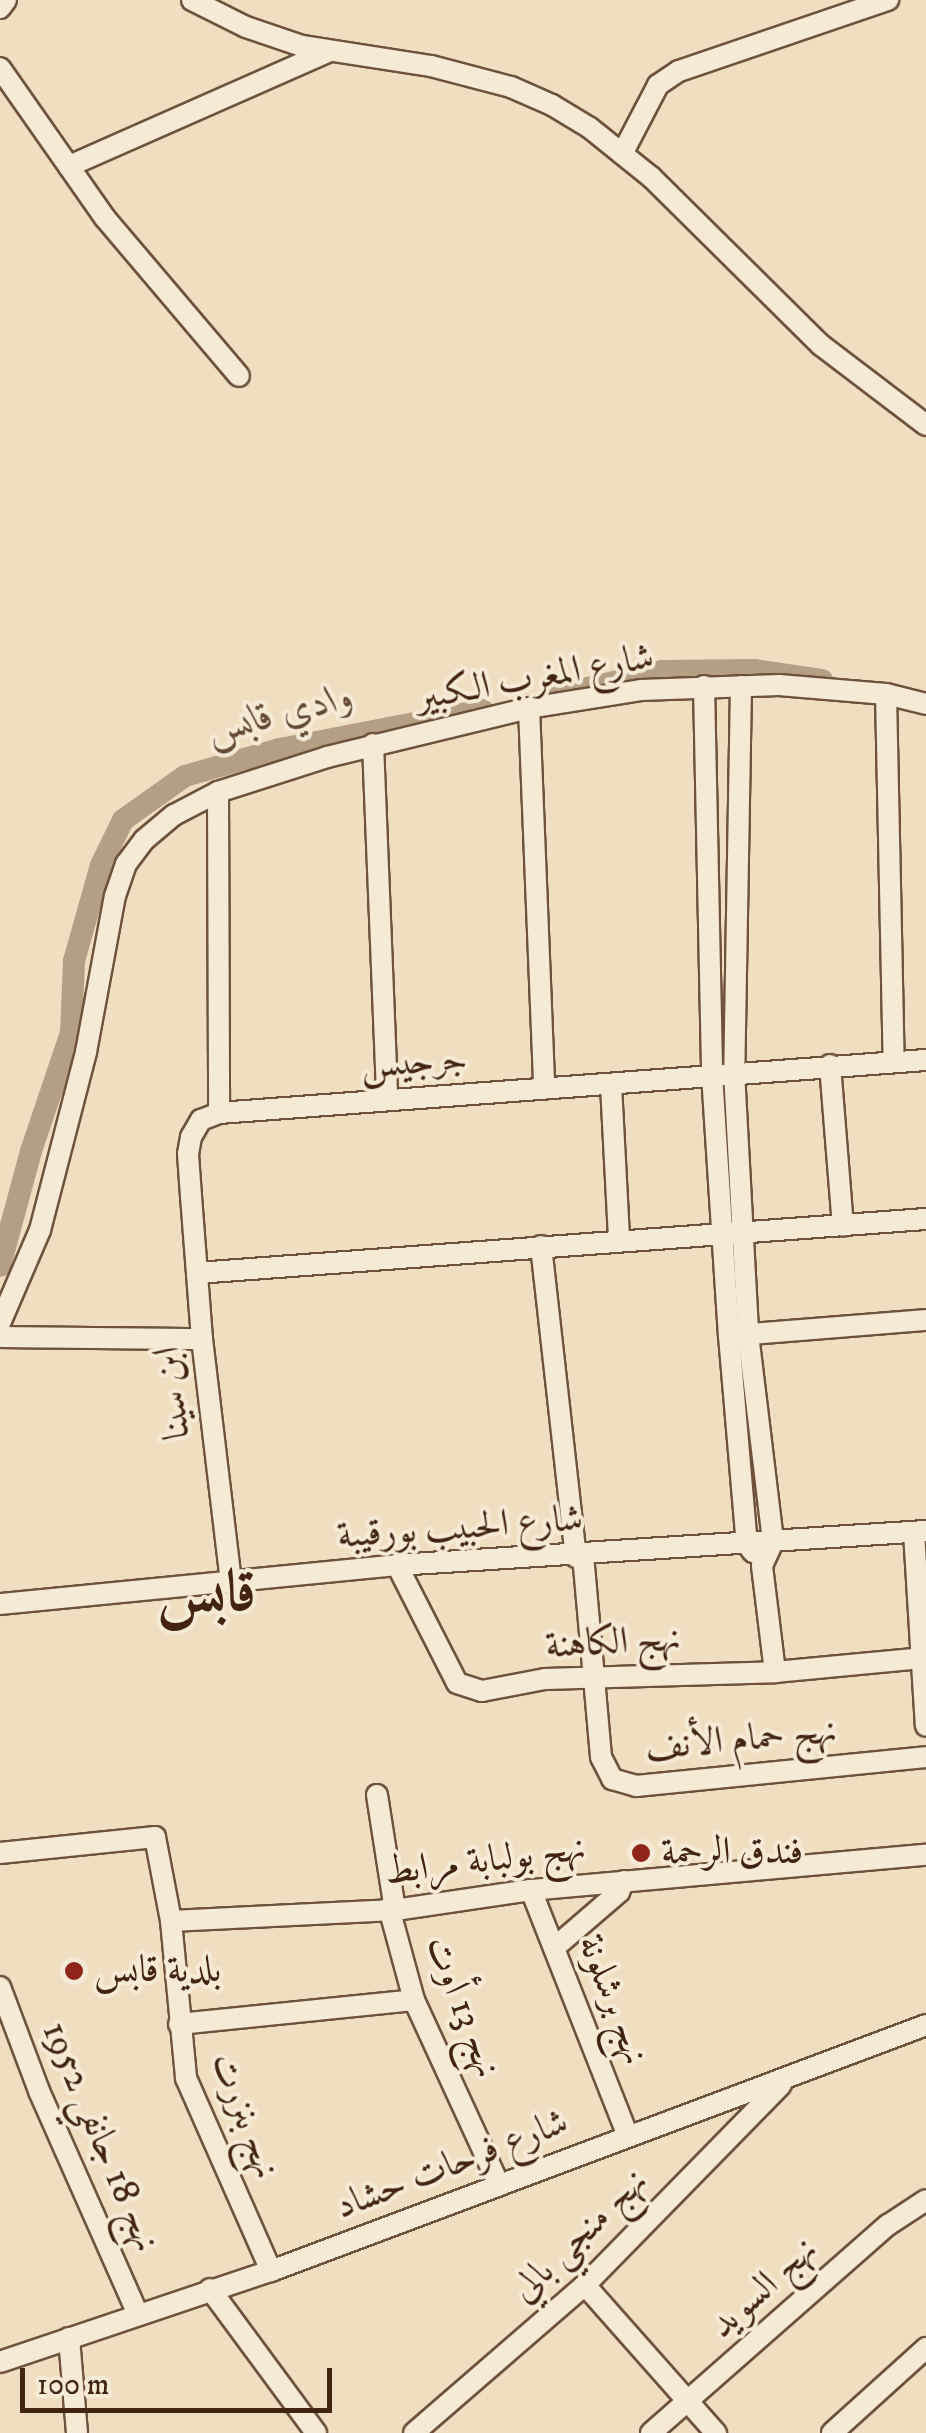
<!DOCTYPE html>
<html>
<head>
<meta charset="utf-8">
<style>
	body { margin:0 }
	#map { position:relative; width:926px; height:2433px; overflow:hidden; background:#f0dec0; font-family:"IM FELL DW Pica",Amiri,serif }
	div>[style] { position:absolute }
	.canal>* { height:22px; margin:-11px; padding:0 11px; transform-origin:11px; border-radius:11px; background:#b59f84 }
	.roads { filter:drop-shadow(2px 0 #6e523c) drop-shadow(-2px 0 #6e523c) drop-shadow(0 2px #6e523c) drop-shadow(0 -2px #6e523c) }
	.minor>* { height:20px; margin:-10px; padding:0 10px; transform-origin:10px; border-radius:10px; background:#f5ead6 }
	.dots>* { width:28px; height:28px; translate:-50% -50%; box-sizing:border-box; border:5px solid #f5ead6; border-radius:50% }
	span { translate:-50% -50%; white-space:nowrap; text-align:center; line-height:1.15; -webkit-text-stroke:8px #f5ead6; paint-order:stroke }
	.street-label { font-size:38px; color:#422410 }
	.poi-label { font-size:38px; color:#422410 }
	.left { translate:0 -50%; text-align:left }
	.water-label { font-size:40px; color:#644933; font-style:italic }
	.town-label { font-size:58px; color:#422410; font-weight:700 }
	.scale { position:absolute; left:20px; top:2368px; width:312px; height:45px; box-sizing:border-box; border:5px solid #422410; border-top:0; padding-left:12px; font-size:30px; line-height:35px; white-space:nowrap; color:#422410; -webkit-text-stroke:8px #f5ead6; paint-order:stroke }
</style>
</head>
<body>
<div id="map">
	<div class="canal">
		<i style="left:548px;top:697px;width:117px;rotate:-12.8deg"></i>
		<i style="left:662px;top:671px;width:92px;rotate:-0.6deg"></i>
		<i style="left:754px;top:670px;width:69px;rotate:8.4deg"></i>
		<i style="left:0;top:1266px;width:119px;rotate:-74.9deg"></i>
		<i style="left:31px;top:1151px;width:125px;rotate:-71.3deg"></i>
		<i style="left:71px;top:1033px;width:72px;rotate:-87.6deg"></i>
		<i style="left:74px;top:961px;width:100px;rotate:-74.3deg"></i>
		<i style="left:101px;top:865px;width:50px;rotate:-63.9deg"></i>
		<i style="left:123px;top:820px;width:76px;rotate:-35.4deg"></i>
		<i style="left:185px;top:776px;width:99px;rotate:-15.9deg"></i>
		<i style="left:280px;top:749px;width:206px;rotate:-10.9deg"></i>
	</div>
	<div class="roads">
		<div class="minor">
			<i style="left:192px;top:0;width:60px;rotate:26.6deg"></i>
			<i style="left:246px;top:27px;width:59px;rotate:18.7deg"></i>
			<i style="left:302px;top:46px;width:131px;rotate:8.8deg"></i>
			<i style="left:431px;top:66px;width:83px;rotate:14.7deg"></i>
			<i style="left:511px;top:87px;width:45px;rotate:23.7deg"></i>
			<i style="left:552px;top:105px;width:44px;rotate:31.2deg"></i>
			<i style="left:590px;top:128px;width:78px;rotate:38.8deg"></i>
			<i style="left:651px;top:177px;width:239px;rotate:44.7deg"></i>
			<i style="left:821px;top:345px;width:132px;rotate:37.3deg"></i>
			<i style="left:0;top:8px;width:10px;rotate:-53deg"></i>
			<i style="left:0;top:68px;width:183px;rotate:55deg"></i>
			<i style="left:105px;top:218px;width:207px;rotate:49.7deg"></i>
			<i style="left:622px;top:154px;width:78px;rotate:-62.4deg"></i>
			<i style="left:658px;top:85px;width:25px;rotate:-34deg"></i>
			<i style="left:679px;top:71px;width:221px;rotate:-18.8deg"></i>
			<i style="left:69px;top:166px;width:283px;rotate:-23.8deg"></i>
			<i style="left:704px;top:686px;width:388px;rotate:88.8deg"></i>
			<i style="left:712px;top:1074px;width:263px;rotate:86.3deg"></i>
			<i style="left:729px;top:1336px;width:209px;rotate:85.1deg"></i>
			<i style="left:747px;top:1544px;width:10px;rotate:53deg"></i>
			<i style="left:741px;top:686px;width:386px;rotate:91deg"></i>
			<i style="left:734px;top:1072px;width:262px;rotate:86.9deg"></i>
			<i style="left:748px;top:1334px;width:209px;rotate:83.1deg"></i>
			<i style="left:773px;top:1542px;width:26px;rotate:115deg"></i>
			<i style="left:762px;top:1566px;width:107px;rotate:83deg"></i>
			<i style="left:886px;top:694px;width:367px;rotate:88.8deg"></i>
			<i style="left:529px;top:708px;width:381px;rotate:87.7deg"></i>
			<i style="left:373px;top:744px;width:356px;rotate:87.7deg"></i>
			<i style="left:218px;top:792px;width:321px;rotate:89.8deg"></i>
			<i style="left:830px;top:1065px;width:161px;rotate:85.4deg"></i>
			<i style="left:611px;top:1085px;width:155px;rotate:87deg"></i>
			<i style="left:541px;top:1246px;width:313px;rotate:83.6deg"></i>
			<i style="left:197px;top:1273px;width:731px;rotate:-4.24deg"></i>
			<i style="left:0;top:1323px;width:101px;rotate:-66.7deg"></i>
			<i style="left:40px;top:1230px;width:184px;rotate:-75.5deg"></i>
			<i style="left:86px;top:1052px;width:159px;rotate:-79.5deg"></i>
			<i style="left:115px;top:896px;width:34px;rotate:-71deg"></i>
			<i style="left:126px;top:864px;width:30px;rotate:-53deg"></i>
			<i style="left:144px;top:840px;width:39px;rotate:-40deg"></i>
			<i style="left:174px;top:815px;width:50px;rotate:-27.6deg"></i>
			<i style="left:218px;top:792px;width:114px;rotate:-17.8deg"></i>
			<i style="left:327px;top:757px;width:208px;rotate:-13.6deg"></i>
			<i style="left:529px;top:708px;width:113px;rotate:-9.1deg"></i>
			<i style="left:641px;top:690px;width:138px;rotate:-2.1deg"></i>
			<i style="left:779px;top:685px;width:107px;rotate:4.8deg"></i>
			<i style="left:886px;top:694px;width:41px;rotate:14deg"></i>
			<i style="left:739px;top:1335px;width:188px;rotate:-4.6deg"></i>
			<i style="left:0;top:1337px;width:202px;rotate:0.6deg"></i>
			<i style="left:914px;top:1532px;width:194px;rotate:86.5deg"></i>
			<i style="left:583px;top:1555px;width:203px;rotate:84.9deg"></i>
			<i style="left:601px;top:1757px;width:25px;rotate:63deg"></i>
			<i style="left:612px;top:1779px;width:25px;rotate:16deg"></i>
			<i style="left:636px;top:1786px;width:291px;rotate:-5.7deg"></i>
			<i style="left:397px;top:1565px;width:132px;rotate:63deg"></i>
			<i style="left:457px;top:1683px;width:26px;rotate:18deg"></i>
			<i style="left:482px;top:1691px;width:64px;rotate:-10.8deg"></i>
			<i style="left:545px;top:1679px;width:230px;rotate:-1.7deg"></i>
			<i style="left:775px;top:1672px;width:150px;rotate:-5.4deg"></i>
			<i style="left:231px;top:1582px;width:245px;rotate:-96.8deg"></i>
			<i style="left:202px;top:1339px;width:143px;rotate:-94.4deg"></i>
			<i style="left:191px;top:1196px;width:42px;rotate:-94.1deg"></i>
			<i style="left:188px;top:1154px;width:17px;rotate:-80deg"></i>
			<i style="left:191px;top:1137px;width:20px;rotate:-60deg"></i>
			<i style="left:201px;top:1120px;width:19px;rotate:-21deg"></i>
			<i style="left:219px;top:1113px;width:709px;rotate:-4.29deg"></i>
			<i style="left:0;top:1604px;width:399px;rotate:-5.6deg"></i>
			<i style="left:397px;top:1565px;width:530px;rotate:-3.68deg"></i>
			<i style="left:377px;top:1795px;width:116px;rotate:81.1deg"></i>
			<i style="left:0;top:1853px;width:156px;rotate:-5.9deg"></i>
			<i style="left:155px;top:1837px;width:86px;rotate:79.2deg"></i>
			<i style="left:171px;top:1921px;width:158px;rotate:84.5deg"></i>
			<i style="left:186px;top:2078px;width:211px;rotate:66.2deg"></i>
			<i style="left:531px;top:1890px;width:264px;rotate:68.5deg"></i>
			<i style="left:389px;top:1908px;width:95px;rotate:74.8deg"></i>
			<i style="left:414px;top:2000px;width:204px;rotate:65.3deg"></i>
			<i style="left:171px;top:1921px;width:224px;rotate:-2.8deg"></i>
			<i style="left:395px;top:1910px;width:137px;rotate:-8.4deg"></i>
			<i style="left:531px;top:1890px;width:397px;rotate:-5.1deg"></i>
			<i style="left:554px;top:1948px;width:86px;rotate:-40.7deg"></i>
			<i style="left:619px;top:1892px;width:12px;rotate:-66deg"></i>
			<i style="left:0;top:1987px;width:111px;rotate:69.4deg"></i>
			<i style="left:39px;top:2091px;width:244px;rotate:66.1deg"></i>
			<i style="left:179px;top:2024px;width:236px;rotate:-5.8deg"></i>
			<i style="left:585px;top:2285px;width:198px;rotate:48.5deg"></i>
			<i style="left:210px;top:2289px;width:179px;rotate:53.6deg"></i>
			<i style="left:69px;top:2338px;width:95px;rotate:85.2deg"></i>
			<i style="left:0;top:2362px;width:286px;rotate:-18.6deg"></i>
			<i style="left:271px;top:2271px;width:700px;rotate:-20.58deg"></i>
			<i style="left:414px;top:2433px;width:226px;rotate:-40.9deg"></i>
			<i style="left:585px;top:2285px;width:280px;rotate:-45.6deg"></i>
			<i style="left:651px;top:2433px;width:315px;rotate:-41.3deg"></i>
			<i style="left:888px;top:2225px;width:45px;rotate:-33.3deg"></i>
			<i style="left:832px;top:2433px;width:127px;rotate:-42.1deg"></i>
		</div>
	</div>
	<div class="dots">
		<i style="left:641px;top:1853px;background:#8f2418"></i>
		<i style="left:74px;top:1971px;background:#8f2418"></i>
	</div>
	<div class="street-label">
		<span style="left:535px;top:678px;rotate:-10deg">شارع المغرب الكبير</span>
		<span style="left:414px;top:1063px;rotate:-4deg">جرجيس</span>
		<span style="left:173px;top:1393px;rotate:-97deg">ابن سينا</span>
		<span style="left:460px;top:1528px;rotate:-4deg">شارع الحبيب بورقيبة</span>
		<span style="left:613px;top:1643px;rotate:-3deg">نهج الكاهنة</span>
		<span style="left:741px;top:1740px;rotate:-5deg">نهج حمام الأنف</span>
		<span style="left:485px;top:1861px;rotate:-7deg">نهج بولبابة مرابط</span>
		<span style="left:612px;top:2000px;rotate:69deg">نهج برشلونة</span>
		<span style="left:462px;top:2007px;rotate:69deg">نهج 13 أوت</span>
		<span style="left:244px;top:2116px;rotate:69deg">نهج بنزرت</span>
		<span style="left:100px;top:2137px;rotate:67deg">نهج 18 جانفي 1952</span>
		<span style="left:452px;top:2165px;rotate:-21deg">شارع فرحات حشاد</span>
		<span style="left:580px;top:2236px;rotate:-44deg">نهج منجي بالي</span>
		<span style="left:764px;top:2288px;rotate:-42deg">نهج السويد</span>
	</div>
	<div class="poi-label">
		<span class="left" style="left:661px;top:1853px">فندق الرحمة</span>
		<span class="left" style="left:94px;top:1971px">بلدية قابس</span>
	</div>
	<div class="water-label">
		<span style="left:280px;top:714px;rotate:-14deg">وادي قابس</span>
	</div>
	<div class="town-label">
		<span style="left:207px;top:1594px">قابس</span>
	</div>
	<div class="scale">100 m</div>
</div>
</body>
</html>
